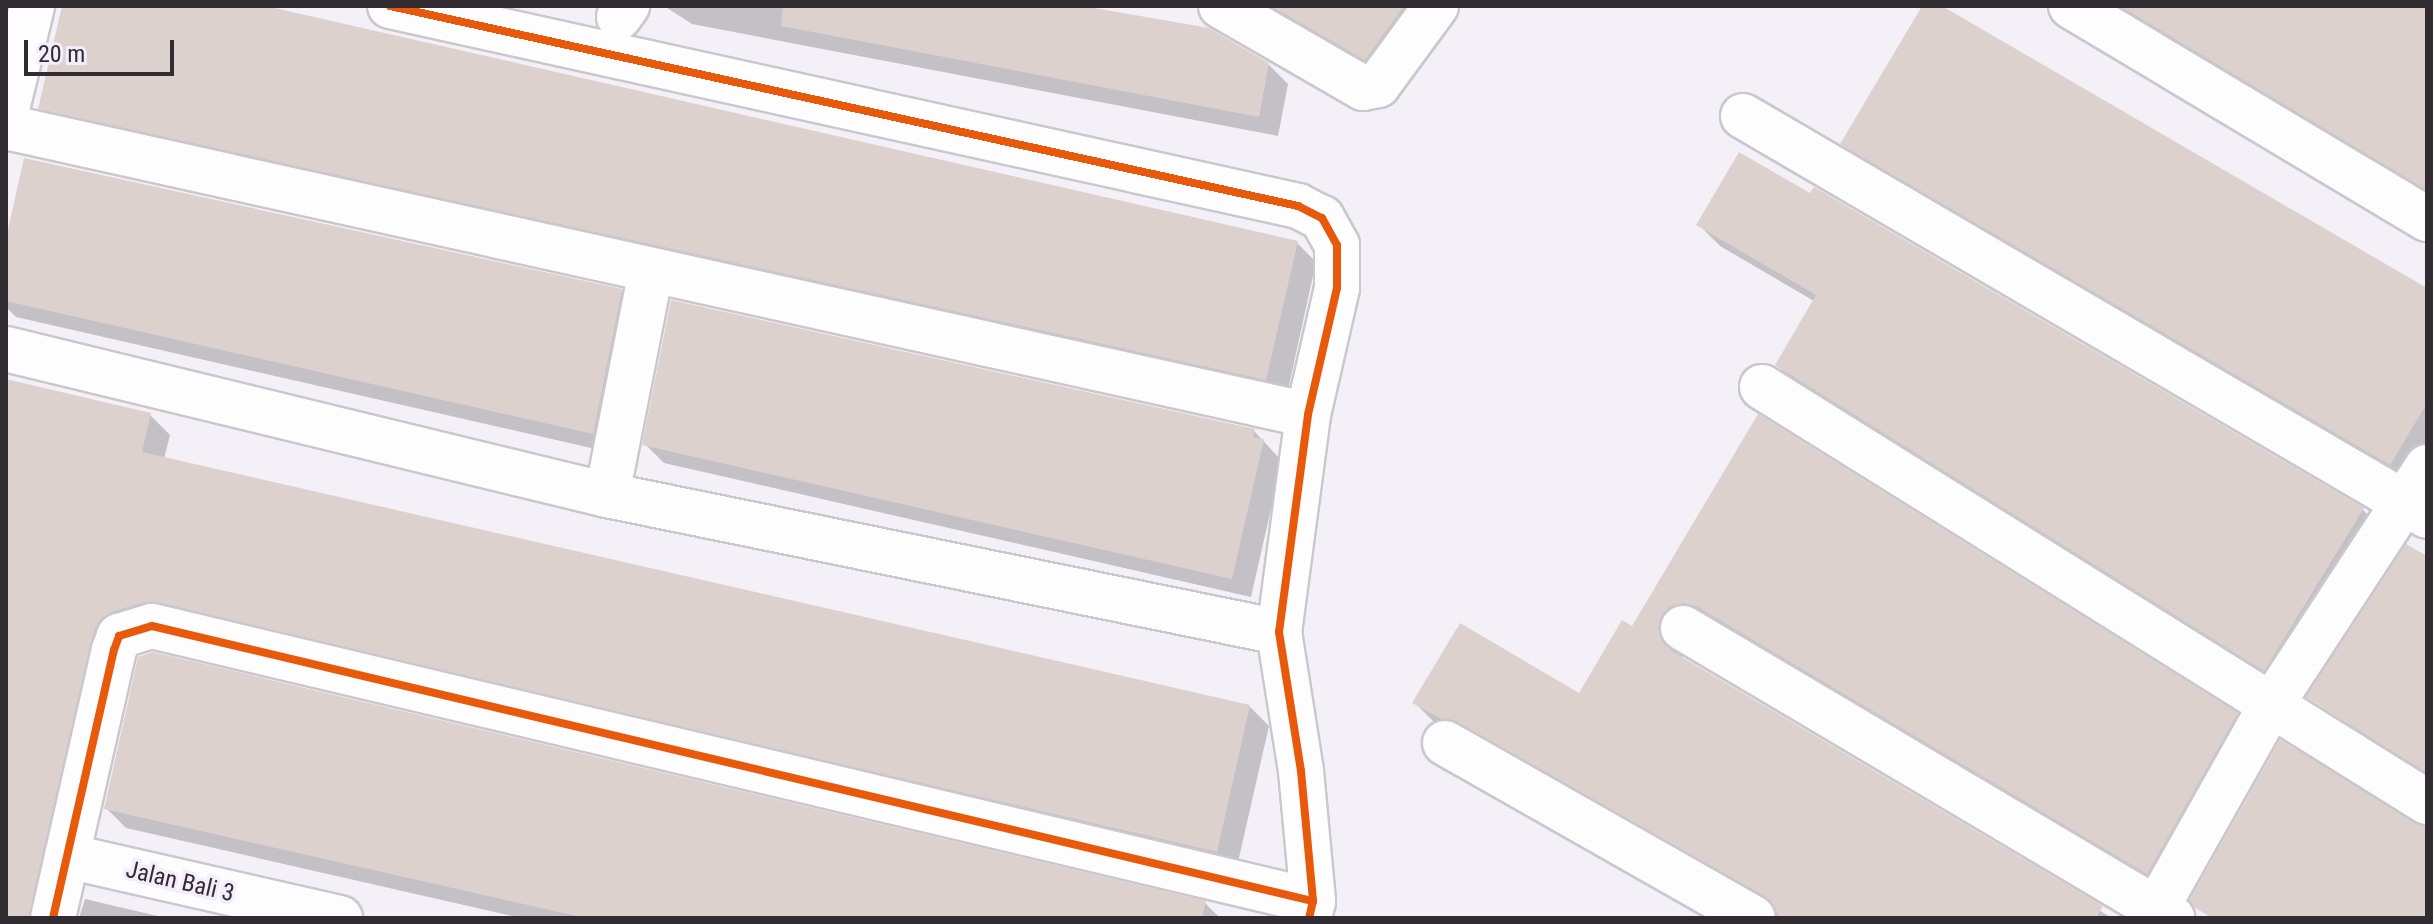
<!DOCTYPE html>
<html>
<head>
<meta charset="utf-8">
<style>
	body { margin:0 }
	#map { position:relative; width:2433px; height:924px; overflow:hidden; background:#f4f0f8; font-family:"Roboto Condensed",sans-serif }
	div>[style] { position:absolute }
	.shadow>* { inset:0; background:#0003 }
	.building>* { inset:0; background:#ddd1ce }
	.roads { filter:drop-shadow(2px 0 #cac7cd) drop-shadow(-2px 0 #cac7cd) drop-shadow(0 2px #cac7cd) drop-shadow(0 -2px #cac7cd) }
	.minor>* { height:44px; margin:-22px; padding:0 22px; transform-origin:22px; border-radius:22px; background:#fdfdfe }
	.cycleway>* { height:8px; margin:-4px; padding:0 4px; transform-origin:4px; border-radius:4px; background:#e8590c }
	span { translate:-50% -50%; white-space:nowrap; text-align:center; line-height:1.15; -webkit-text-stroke:7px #f5ecfc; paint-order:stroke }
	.street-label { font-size:24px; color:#302c32 }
	.frame { position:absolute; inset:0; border:8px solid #302c32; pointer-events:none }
	.scale { position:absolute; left:24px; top:40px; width:150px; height:36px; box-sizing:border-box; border:4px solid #302c32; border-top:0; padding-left:10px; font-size:24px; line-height:28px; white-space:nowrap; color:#302c32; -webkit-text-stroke:6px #f5ecfc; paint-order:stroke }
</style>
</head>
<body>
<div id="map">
	<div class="shadow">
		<i style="clip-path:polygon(64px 6px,256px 6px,1297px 243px,1316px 262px,1286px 399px,60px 128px,41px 108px)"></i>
		<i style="clip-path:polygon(664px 6px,1081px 6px,1268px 64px,1288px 84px,1278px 136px,692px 24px)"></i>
		<i style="clip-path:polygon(1259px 6px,1434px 6px,1386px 79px)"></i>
		<i style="clip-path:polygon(1924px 6px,1938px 6px,2427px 292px,2427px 457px,2411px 484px,1863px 164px,1842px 143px)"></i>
		<i style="clip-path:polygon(2100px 6px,2427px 6px,2427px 197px)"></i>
		<i style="clip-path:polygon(1699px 225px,2363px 510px,2384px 531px,2286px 691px,1798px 387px,1777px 365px,1814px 301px,1720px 246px)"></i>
		<i style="clip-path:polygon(6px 255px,621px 291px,641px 311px,613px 453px,16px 317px,6px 307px)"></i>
		<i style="clip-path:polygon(6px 382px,150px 415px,170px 435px,164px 459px,1249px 706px,1269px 726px,1236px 871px,121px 638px,52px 918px,6px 918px)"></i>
		<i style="clip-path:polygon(1759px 417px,2236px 715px,2258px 736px,2169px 894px,1678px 649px,1684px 660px,2112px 918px,1782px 918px,1436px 724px,1415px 703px,1579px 696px,1633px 629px)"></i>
		<i style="clip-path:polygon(1254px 431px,1282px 461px,1251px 597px,664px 463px,645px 444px)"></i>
		<i style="clip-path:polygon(2425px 558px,2427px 556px,2427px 778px,2309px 697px)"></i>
		<i style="clip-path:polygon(106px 808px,1205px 903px,1220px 918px,521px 918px,126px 828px)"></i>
		<i style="clip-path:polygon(85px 899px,166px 918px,79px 918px)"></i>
	</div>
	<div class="building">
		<i style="clip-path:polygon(62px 6px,266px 6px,1298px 241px,1266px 380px,38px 109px)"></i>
		<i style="clip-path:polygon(783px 6px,1083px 6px,1209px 28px,1269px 63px,1259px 117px,781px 26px)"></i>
		<i style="clip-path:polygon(1271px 6px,1404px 6px,1365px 60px)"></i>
		<i style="clip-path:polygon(1922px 6px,1942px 6px,2427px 288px,2427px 403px,2390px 465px,1840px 144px)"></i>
		<i style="clip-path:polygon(2120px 6px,2427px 6px,2427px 190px)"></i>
		<i style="clip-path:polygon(1739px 152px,1810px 193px,1814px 187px,2364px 508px,2264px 671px,1775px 365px,1816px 295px,1696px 225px)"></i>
		<i style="clip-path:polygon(24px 158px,622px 289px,593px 434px,6px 301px,6px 238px)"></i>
		<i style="clip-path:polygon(671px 300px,1255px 429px,1253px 437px,1264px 439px,1232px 579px,642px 445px)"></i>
		<i style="clip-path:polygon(6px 379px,151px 413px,142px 452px,1250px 705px,1217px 852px,146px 602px,111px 612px,95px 628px,29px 918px,6px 918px)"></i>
		<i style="clip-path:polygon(1758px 414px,2238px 713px,2147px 874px,1696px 606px,1683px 603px,1662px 615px,1658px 628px,1670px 650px,2103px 906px,2096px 918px,1781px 918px,1765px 896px,1412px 703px,1460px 623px,1579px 693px,1622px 620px,1632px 626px)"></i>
		<i style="clip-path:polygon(2406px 544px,2427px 556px,2427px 773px,2306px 697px)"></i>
		<i style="clip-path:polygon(153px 652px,1206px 901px,1202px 918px,585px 918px,104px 809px,138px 657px)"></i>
		<i style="clip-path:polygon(2280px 740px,2427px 827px,2427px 918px,2212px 918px,2194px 907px,2189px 901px)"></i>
	</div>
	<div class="roads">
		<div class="minor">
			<i style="left:390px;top:6px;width:930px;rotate:12.42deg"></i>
			<i style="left:1298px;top:206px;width:27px;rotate:27deg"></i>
			<i style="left:1322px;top:218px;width:31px;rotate:61deg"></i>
			<i style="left:1337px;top:245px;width:43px;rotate:90deg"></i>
			<i style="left:1337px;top:288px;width:130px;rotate:102.9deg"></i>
			<i style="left:1308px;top:415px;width:219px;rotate:97.6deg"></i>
			<i style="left:1279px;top:632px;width:141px;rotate:81deg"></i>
			<i style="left:1301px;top:771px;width:131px;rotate:84.7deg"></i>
			<i style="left:1313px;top:901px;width:17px;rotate:103deg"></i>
			<i style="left:1221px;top:6px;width:164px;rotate:30deg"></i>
			<i style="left:1363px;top:88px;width:15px;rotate:-11deg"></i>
			<i style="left:1378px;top:85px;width:98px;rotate:-53.7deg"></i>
			<i style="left:2071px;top:6px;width:415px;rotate:30.9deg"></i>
			<i style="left:619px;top:17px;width:14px;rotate:-54deg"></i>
			<i style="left:6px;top:113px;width:110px;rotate:-76.3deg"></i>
			<i style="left:1743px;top:116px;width:792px;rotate:30.32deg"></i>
			<i style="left:6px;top:127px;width:1333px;rotate:12.47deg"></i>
			<i style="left:6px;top:349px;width:618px;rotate:13.65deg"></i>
			<i style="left:607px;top:495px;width:686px;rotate:11.52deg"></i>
			<i style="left:1762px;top:387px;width:784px;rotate:31.97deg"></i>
			<i style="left:607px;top:495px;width:228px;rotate:-78.9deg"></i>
			<i style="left:1683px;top:628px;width:569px;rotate:30.67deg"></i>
			<i style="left:1445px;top:743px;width:354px;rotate:29.6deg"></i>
			<i style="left:67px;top:856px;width:280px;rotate:12.8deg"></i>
			<i style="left:53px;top:918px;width:275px;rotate:-77.2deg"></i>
			<i style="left:114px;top:650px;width:15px;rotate:-70deg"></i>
			<i style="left:119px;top:636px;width:34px;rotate:-17deg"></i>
			<i style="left:152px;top:626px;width:1193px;rotate:13.33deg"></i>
			<i style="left:2151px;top:918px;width:242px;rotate:-60.6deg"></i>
			<i style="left:2270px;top:707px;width:287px;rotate:-56.8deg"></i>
		</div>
	</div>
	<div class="cycleway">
		<i style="left:390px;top:6px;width:930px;rotate:12.42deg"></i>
		<i style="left:1298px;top:206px;width:27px;rotate:27deg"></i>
		<i style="left:1322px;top:218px;width:31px;rotate:61deg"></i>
		<i style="left:1337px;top:245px;width:43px;rotate:90deg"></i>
		<i style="left:1337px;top:288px;width:130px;rotate:102.9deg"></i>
		<i style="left:1308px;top:415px;width:219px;rotate:97.6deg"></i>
		<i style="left:1279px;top:632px;width:141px;rotate:81deg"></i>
		<i style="left:1301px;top:771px;width:131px;rotate:84.7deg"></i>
		<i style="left:1313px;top:901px;width:17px;rotate:103deg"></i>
		<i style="left:53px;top:918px;width:275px;rotate:-77.2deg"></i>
		<i style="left:114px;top:650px;width:15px;rotate:-70deg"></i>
		<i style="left:119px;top:636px;width:34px;rotate:-17deg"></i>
		<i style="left:152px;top:626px;width:1193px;rotate:13.33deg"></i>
	</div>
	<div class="street-label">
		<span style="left:180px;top:882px;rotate:13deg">Jalan Bali 3</span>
	</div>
	<div class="frame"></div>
	<div class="scale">20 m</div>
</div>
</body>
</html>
